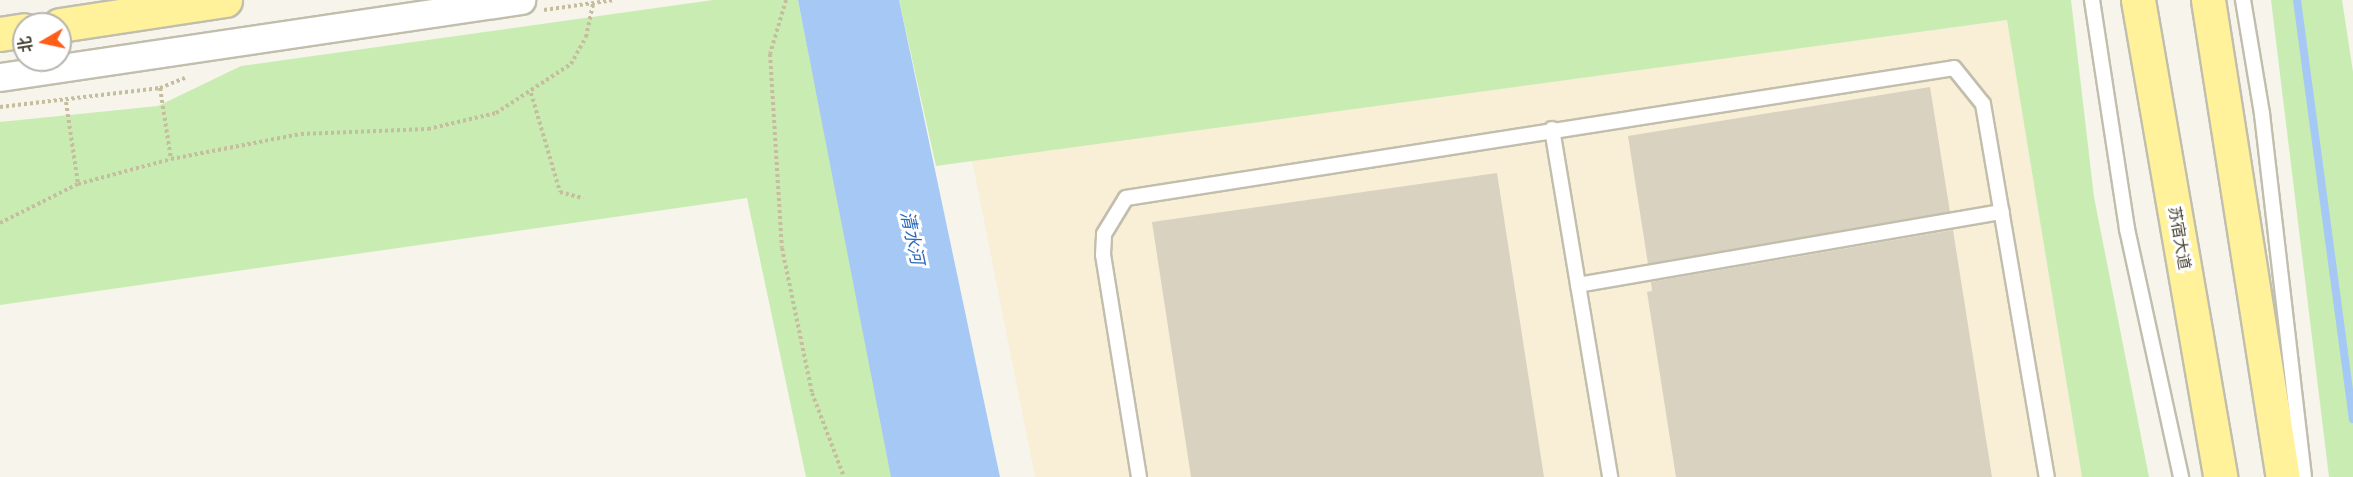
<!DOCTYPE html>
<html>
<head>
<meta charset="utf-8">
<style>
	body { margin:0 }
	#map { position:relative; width:2353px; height:477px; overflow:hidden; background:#f6f4eb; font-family:"Alegreya Sans","Noto Sans SC",sans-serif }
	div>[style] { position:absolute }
	.commercial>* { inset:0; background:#f8efd6 }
	.green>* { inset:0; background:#c9ecb2 }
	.water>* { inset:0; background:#a5c8f5 }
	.stream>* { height:8px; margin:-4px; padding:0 4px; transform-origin:4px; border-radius:4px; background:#a5c8f5 }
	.building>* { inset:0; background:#d9d2c0 }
	.path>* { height:4px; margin-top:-2px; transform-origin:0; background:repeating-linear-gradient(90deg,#c5bd9d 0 3px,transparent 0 6px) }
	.roads { filter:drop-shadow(2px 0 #c2bead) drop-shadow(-2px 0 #c2bead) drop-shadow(0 2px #c2bead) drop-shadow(0 -2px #c2bead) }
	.lane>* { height:14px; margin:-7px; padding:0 7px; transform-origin:7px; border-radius:7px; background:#fff }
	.street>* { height:27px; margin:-13.5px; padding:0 13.5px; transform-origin:13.5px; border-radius:13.5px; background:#fff }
	.primary>* { height:33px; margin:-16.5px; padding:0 16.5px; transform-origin:16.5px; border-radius:16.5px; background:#fff29b }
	span { translate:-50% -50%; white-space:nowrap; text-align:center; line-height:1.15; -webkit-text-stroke:6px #fff; paint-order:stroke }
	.street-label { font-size:16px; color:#4b4638 }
	.water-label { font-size:18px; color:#2a69be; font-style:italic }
	.north { position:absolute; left:12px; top:12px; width:60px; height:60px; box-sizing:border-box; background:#fff; border:2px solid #b7b5af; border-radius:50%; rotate:261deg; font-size:16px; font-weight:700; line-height:24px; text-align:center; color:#4b4638 }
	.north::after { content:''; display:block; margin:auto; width:21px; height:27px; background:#ff5e19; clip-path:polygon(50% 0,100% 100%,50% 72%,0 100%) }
</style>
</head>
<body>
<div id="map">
	<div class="commercial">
		<i style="clip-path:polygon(2007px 20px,2082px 477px,1035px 477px,972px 160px)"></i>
	</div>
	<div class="green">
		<i style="clip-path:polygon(713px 0,798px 0,893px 477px,806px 477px,747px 198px,0 305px,0 122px,158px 106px,241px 66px)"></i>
		<i style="clip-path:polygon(899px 0,2071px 0,2094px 197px,2149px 477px,2082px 477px,2007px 20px,936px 166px)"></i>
		<i style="clip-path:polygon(2271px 0,2342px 0,2353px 72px,2353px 477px,2329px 477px)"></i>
	</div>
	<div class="water">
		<i style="clip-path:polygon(798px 0,899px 0,1000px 477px,891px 477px)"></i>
	</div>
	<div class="stream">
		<i style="left:2297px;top:0;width:423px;rotate:82.4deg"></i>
	</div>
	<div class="building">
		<i style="clip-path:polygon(1930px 87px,1950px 212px,1648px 264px,1628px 136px)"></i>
		<i style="clip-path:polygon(1497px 173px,1544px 477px,1191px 477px,1152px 222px)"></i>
		<i style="clip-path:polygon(1953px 230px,1992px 477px,1676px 477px,1647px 292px,1652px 291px,1651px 282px)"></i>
	</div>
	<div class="path">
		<i style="left:786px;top:0;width:56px;rotate:106.5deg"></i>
		<i style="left:770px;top:54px;width:194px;rotate:86.5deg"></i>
		<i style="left:782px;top:248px;width:148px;rotate:78.3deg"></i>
		<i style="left:812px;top:393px;width:90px;rotate:69.1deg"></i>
		<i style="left:544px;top:10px;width:71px;rotate:-8.1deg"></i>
		<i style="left:160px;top:88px;width:72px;rotate:81.2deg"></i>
		<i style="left:531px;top:93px;width:103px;rotate:73.7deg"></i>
		<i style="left:560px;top:192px;width:24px;rotate:15deg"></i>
		<i style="left:66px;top:102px;width:83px;rotate:81.7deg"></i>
		<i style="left:0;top:107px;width:161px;rotate:-6.8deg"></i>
		<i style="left:160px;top:88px;width:27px;rotate:-22deg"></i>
		<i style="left:0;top:223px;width:87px;rotate:-26.6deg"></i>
		<i style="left:78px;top:184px;width:96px;rotate:-15deg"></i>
		<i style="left:171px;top:159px;width:132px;rotate:-10.9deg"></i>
		<i style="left:301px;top:134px;width:127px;rotate:-2.3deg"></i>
		<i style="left:428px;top:129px;width:70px;rotate:-13.2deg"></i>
		<i style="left:496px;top:113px;width:90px;rotate:-33.2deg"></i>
		<i style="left:571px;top:64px;width:31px;rotate:-61deg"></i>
		<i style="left:586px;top:37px;width:35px;rotate:-78deg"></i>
	</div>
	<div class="roads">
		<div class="lane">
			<i style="left:2092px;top:0;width:232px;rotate:81.3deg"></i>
			<i style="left:2127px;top:229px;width:254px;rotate:77.7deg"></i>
			<i style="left:2243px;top:0;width:116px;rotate:80.5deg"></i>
			<i style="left:2262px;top:114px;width:365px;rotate:83.4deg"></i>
			<i style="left:1552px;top:129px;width:353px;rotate:80.5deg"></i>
			<i style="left:1578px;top:285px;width:430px;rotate:-9.8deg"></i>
			<i style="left:1139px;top:477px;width:225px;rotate:-99.2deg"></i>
			<i style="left:1103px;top:255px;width:21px;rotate:-87deg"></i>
			<i style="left:1104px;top:234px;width:42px;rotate:-58.6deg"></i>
			<i style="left:1126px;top:198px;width:838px;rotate:-8.92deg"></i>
			<i style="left:1954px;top:68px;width:46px;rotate:51.1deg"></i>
			<i style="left:1983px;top:104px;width:378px;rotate:80.3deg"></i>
		</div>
		<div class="street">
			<i style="left:0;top:77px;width:527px;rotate:-8.41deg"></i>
		</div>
		<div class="primary">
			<i style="left:2138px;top:0;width:484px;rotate:80.2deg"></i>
			<i style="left:2208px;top:0;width:483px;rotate:81.1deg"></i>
			<i style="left:60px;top:25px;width:167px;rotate:-8.6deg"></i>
			<i style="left:0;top:34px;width:24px;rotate:-9deg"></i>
		</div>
	</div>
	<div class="street-label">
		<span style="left:2179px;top:238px;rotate:80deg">苏宿大道</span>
	</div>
	<div class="water-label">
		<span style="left:911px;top:238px;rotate:78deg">清水河</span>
	</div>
	<div class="north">北</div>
</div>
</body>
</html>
